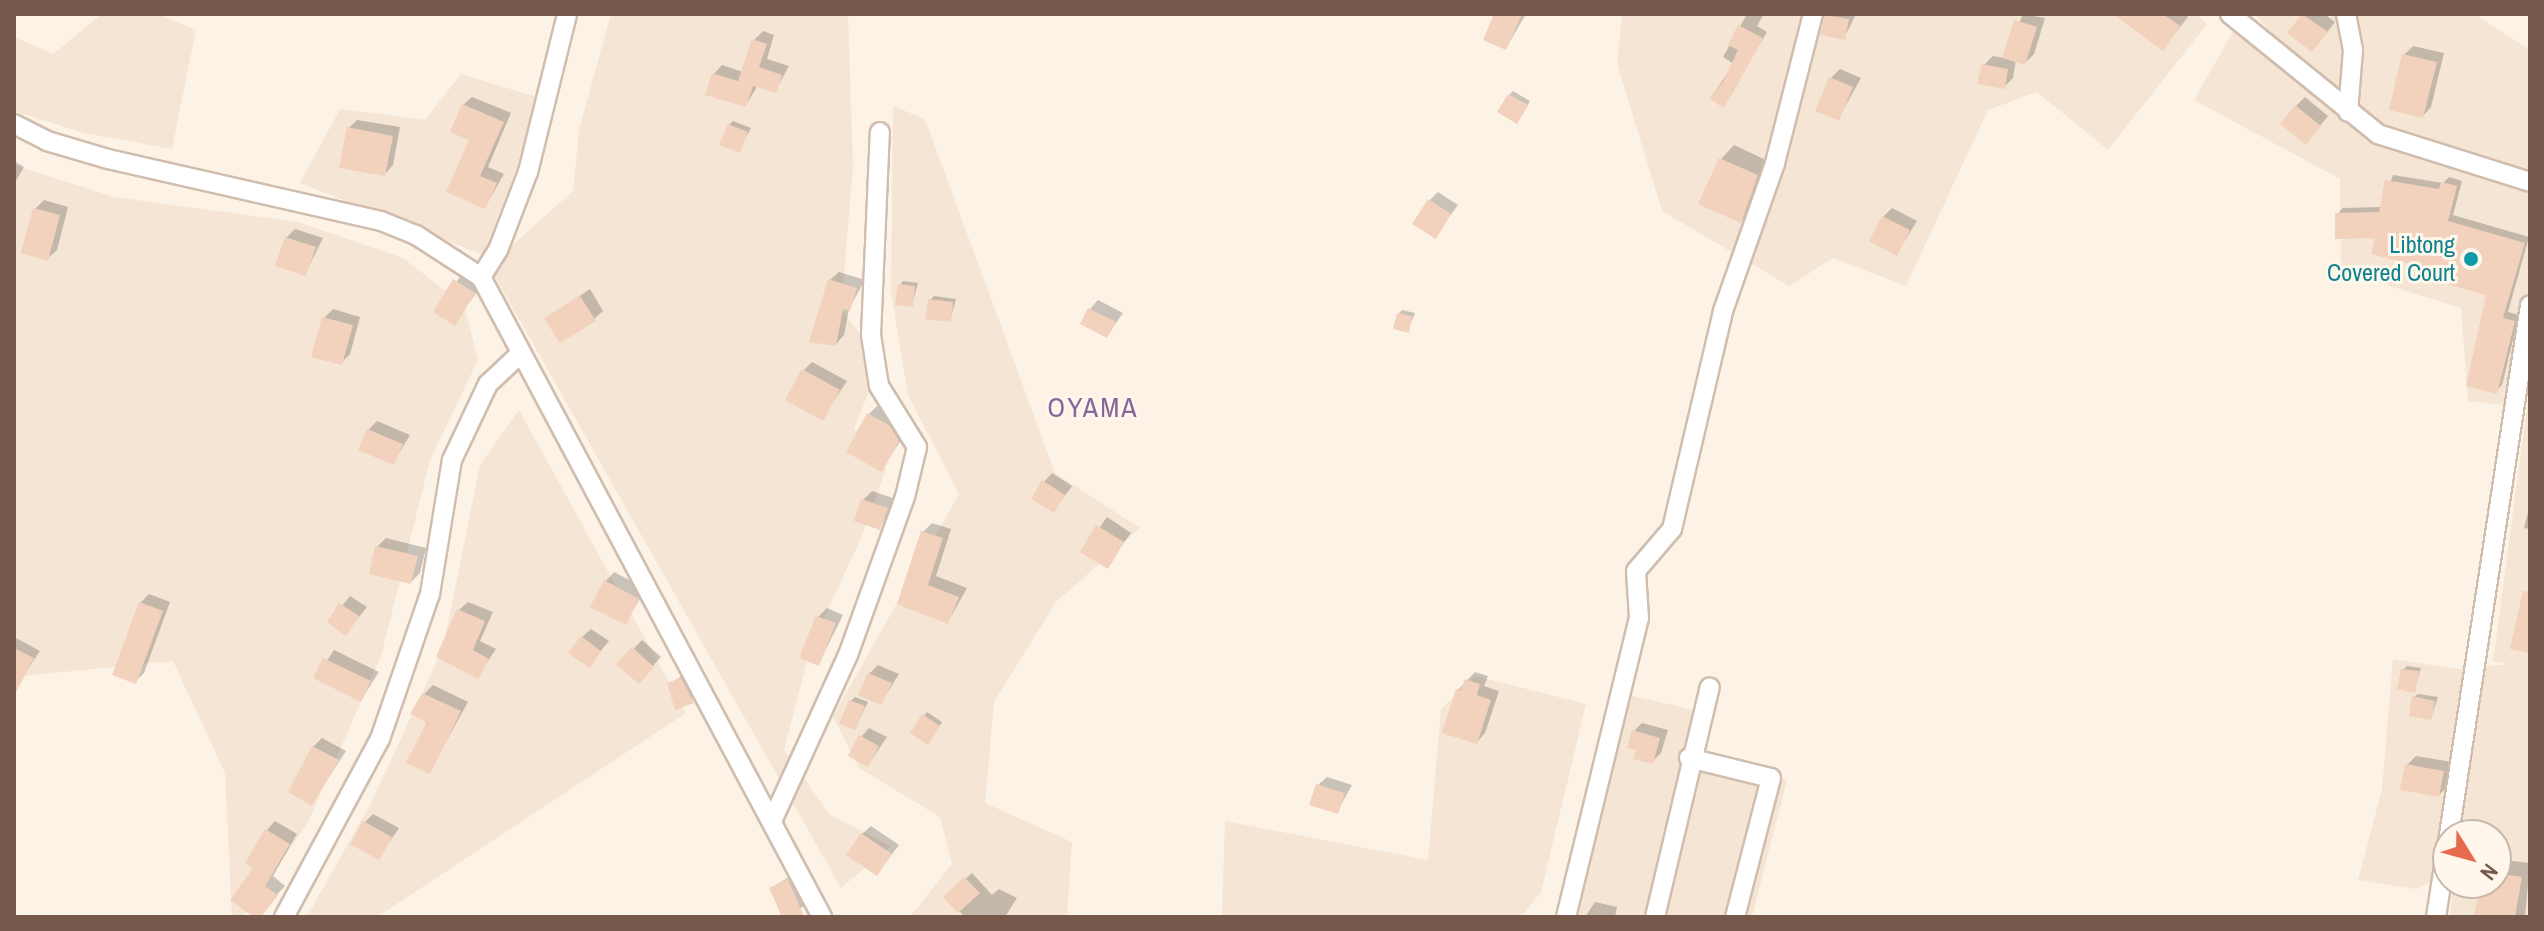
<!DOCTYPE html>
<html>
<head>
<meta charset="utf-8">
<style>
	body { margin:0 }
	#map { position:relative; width:2544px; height:931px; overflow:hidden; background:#fcf3e6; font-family:"Archivo Narrow",sans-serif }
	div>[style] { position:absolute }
	.residential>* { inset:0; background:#f4e5d4 }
	.shadow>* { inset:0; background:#0003 }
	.building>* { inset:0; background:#f2d1bd }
	.roads { filter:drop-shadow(2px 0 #d0bdae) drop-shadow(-2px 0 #d0bdae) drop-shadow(0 2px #d0bdae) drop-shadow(0 -2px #d0bdae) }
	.minor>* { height:18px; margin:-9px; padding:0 9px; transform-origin:9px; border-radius:9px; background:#fff }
	.dots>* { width:22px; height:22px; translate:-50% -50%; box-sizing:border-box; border:4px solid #fff7ec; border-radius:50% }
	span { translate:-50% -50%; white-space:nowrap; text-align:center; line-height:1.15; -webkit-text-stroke:6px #fff7ec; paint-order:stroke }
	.culture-label { font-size:24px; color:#0d838f }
	.right { translate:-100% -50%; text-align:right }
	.quarter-label { font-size:28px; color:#876699; letter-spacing:2px }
	.frame { position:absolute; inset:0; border:16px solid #76594a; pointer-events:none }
	.north { position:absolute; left:2432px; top:819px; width:80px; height:80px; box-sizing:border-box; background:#fff7ec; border:2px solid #c8b8ab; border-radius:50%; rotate:127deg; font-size:22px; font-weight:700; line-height:32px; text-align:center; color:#76594a }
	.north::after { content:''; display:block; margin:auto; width:28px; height:36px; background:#e66a4b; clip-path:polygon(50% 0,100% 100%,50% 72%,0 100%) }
</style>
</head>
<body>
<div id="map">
	<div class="residential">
		<i style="clip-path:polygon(102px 14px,158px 14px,196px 30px,172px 149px,84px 133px,14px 111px,14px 37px,53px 54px)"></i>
		<i style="clip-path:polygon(611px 14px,848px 14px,853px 166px,841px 310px,882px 360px,854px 428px,886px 469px,861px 538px,811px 646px,784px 750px,830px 815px,891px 846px,841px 888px,489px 266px,573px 191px,579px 130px)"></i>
		<i style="clip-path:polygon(1622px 14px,2196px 14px,2207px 24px,2108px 150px,2037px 92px,1988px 110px,1906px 286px,1833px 258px,1789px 286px,1662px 211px,1617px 63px)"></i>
		<i style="clip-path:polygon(evenodd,2254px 14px,2474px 14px,2530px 50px,2530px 349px,2505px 405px,2468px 401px,2461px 308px,2341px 271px,2340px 179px,2194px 100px,2238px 23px,2345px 109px,2254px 14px,2349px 112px,2420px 138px,2429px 140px,2384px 142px,2349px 112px)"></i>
		<i style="clip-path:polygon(461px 74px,543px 99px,483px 255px,300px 183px,340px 109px,425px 120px)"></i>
		<i style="clip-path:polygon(893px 106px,925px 119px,1055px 473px,1140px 528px,1056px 602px,994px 702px,985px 803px,1072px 842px,1067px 917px,910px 917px,952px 864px,940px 817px,859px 768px,833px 716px,959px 494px,908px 395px,891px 292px)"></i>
		<i style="clip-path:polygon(14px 165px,114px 197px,298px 222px,403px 258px,464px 305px,478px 360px,430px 460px,381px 656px,308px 822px,243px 917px,232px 917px,225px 773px,173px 661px,14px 677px)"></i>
		<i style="clip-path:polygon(2530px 385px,2530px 917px,2450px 917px,2453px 883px,2496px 883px,2496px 835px,2448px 835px,2448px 874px,2416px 889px,2358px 880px,2382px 789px,2393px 659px,2456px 669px,2511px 664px,2493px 662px)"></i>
		<i style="clip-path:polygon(519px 410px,686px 713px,377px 917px,307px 917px,371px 803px,443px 648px,480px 465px)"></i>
		<i style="clip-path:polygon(1475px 676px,1586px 704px,1541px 892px,1521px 917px,1222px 917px,1225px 821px,1428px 860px,1441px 709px)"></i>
		<i style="clip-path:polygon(1629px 695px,1715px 715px,1702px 752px,1787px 780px,1752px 917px,1568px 917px)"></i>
	</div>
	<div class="shadow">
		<i style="clip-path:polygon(1496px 14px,1526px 14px,1506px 48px)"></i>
		<i style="clip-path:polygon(1747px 14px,1764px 14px,1757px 26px,1767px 32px,1723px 106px,1711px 97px,1734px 64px,1723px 57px)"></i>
		<i style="clip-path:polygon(1831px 14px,1856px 14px,1844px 38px,1823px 34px)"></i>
		<i style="clip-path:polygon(2023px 14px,2045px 18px,2034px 54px,2025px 63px,2016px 60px,2013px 78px,2004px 87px,1984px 65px,1993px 56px,2004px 58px)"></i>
		<i style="clip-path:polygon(2135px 14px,2184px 14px,2188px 17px,2163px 48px)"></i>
		<i style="clip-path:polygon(2305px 14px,2324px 14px,2335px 22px,2320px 41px,2290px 33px)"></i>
		<i style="clip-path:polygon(763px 31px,774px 35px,767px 59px,789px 66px,775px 91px,758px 85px,746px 105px,714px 74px,722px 65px,743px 72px,754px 40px)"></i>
		<i style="clip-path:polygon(2413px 46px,2444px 53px,2431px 107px,2423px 116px,2404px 55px)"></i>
		<i style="clip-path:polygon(1840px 69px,1861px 78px,1838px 119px,1831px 78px)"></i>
		<i style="clip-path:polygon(1513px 91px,1530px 101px,1521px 117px,1509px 95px)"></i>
		<i style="clip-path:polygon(472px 97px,511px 113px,488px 167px,504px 174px,485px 207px,463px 105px)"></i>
		<i style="clip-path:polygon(2305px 97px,2328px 116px,2314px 133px,2296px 106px)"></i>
		<i style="clip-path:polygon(357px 120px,400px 127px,393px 165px,385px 174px,349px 128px)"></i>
		<i style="clip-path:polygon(733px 121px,751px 128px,739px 150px,729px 125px)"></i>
		<i style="clip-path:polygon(1734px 145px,1770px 162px,1754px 207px,1741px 221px,1721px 159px)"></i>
		<i style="clip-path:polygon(14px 161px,24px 167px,14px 184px)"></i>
		<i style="clip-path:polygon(2393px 175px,2443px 183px,2449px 177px,2462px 181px,2453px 215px,2529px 237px,2508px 312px,2519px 315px,2502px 385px,2496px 391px,2489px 294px,2423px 266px,2337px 214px,2343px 208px,2382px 207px)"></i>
		<i style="clip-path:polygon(1438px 192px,1458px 205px,1435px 236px,1429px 201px)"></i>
		<i style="clip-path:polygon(44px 200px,68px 207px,57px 250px,48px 258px,35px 209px)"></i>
		<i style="clip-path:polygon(1892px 208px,1917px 221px,1897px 253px,1883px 217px)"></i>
		<i style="clip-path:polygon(295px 229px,323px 238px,305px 274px,286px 238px)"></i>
		<i style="clip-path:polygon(464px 271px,483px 284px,454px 323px,436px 311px)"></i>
		<i style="clip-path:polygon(839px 272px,865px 280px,849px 309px,844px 335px,836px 344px,830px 280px)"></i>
		<i style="clip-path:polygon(903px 281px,918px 283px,912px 305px,900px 285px)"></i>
		<i style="clip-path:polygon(590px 289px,603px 311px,594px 319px,547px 318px)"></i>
		<i style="clip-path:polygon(934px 296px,956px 299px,950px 320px,930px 300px)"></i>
		<i style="clip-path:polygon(1098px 300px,1123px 313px,1107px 336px,1090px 309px)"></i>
		<i style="clip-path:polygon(333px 309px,360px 317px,350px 354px,341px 363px,324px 318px)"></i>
		<i style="clip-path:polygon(1402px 310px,1415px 313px,1408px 330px,1398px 314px)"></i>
		<i style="clip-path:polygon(812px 362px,847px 381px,822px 419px,803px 371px)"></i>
		<i style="clip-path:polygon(877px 406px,898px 417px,907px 431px,882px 469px,869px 414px)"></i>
		<i style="clip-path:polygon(377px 421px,410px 435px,393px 463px,368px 430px)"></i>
		<i style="clip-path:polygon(1052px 473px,1072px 486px,1054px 510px,1044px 482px)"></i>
		<i style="clip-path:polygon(872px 491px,896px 499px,880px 528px,863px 500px)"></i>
		<i style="clip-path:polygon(2530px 504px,2530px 529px,2524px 528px)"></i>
		<i style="clip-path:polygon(1107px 517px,1131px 533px,1107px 566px,1083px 551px)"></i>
		<i style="clip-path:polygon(932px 523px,951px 529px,936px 576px,967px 588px,948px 622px,900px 603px,923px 532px)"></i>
		<i style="clip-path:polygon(386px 538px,426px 548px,420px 573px,411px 582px,377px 547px)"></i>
		<i style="clip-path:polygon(614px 572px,646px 589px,625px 623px,606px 581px)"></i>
		<i style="clip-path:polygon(149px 594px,170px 602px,144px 673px,135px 682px,140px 603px)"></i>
		<i style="clip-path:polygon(350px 596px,367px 607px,346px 633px,329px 622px)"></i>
		<i style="clip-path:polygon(468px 602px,493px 612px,480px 641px,496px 649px,477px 677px,459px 610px)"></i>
		<i style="clip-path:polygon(827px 608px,843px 615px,819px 663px,818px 617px)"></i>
		<i style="clip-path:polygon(591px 629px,609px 641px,589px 665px,582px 637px)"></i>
		<i style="clip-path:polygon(14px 637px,40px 651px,23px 676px,14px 671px)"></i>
		<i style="clip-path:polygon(642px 640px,661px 657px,639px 681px,619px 664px)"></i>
		<i style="clip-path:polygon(334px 650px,379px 672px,361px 700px,316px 678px)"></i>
		<i style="clip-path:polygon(878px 665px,899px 674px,881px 703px,869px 674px)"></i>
		<i style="clip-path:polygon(2407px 666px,2421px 668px,2414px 690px,2403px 670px)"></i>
		<i style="clip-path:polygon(690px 671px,702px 693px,677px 707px,669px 684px)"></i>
		<i style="clip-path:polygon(1475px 672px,1488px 676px,1484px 686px,1499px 691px,1485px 733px,1477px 742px,1458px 690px)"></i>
		<i style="clip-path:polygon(433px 685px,468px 702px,429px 772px,424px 694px)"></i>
		<i style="clip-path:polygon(2418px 694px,2438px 697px,2431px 718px,2414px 697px)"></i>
		<i style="clip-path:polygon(855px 697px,868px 702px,855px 728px,851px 701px)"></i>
		<i style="clip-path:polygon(927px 712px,942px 722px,931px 739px,924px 716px)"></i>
		<i style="clip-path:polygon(1642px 723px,1668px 730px,1661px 753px,1652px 762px,1634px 731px)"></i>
		<i style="clip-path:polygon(869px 728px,887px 737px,868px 765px,861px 737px)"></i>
		<i style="clip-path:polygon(322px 738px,346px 751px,312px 803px,313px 747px)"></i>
		<i style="clip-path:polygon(2416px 756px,2452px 762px,2448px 786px,2439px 795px,2407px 765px)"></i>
		<i style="clip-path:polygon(1327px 777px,1352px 785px,1337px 812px,1318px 785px)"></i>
		<i style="clip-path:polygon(373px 814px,399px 828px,379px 857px,365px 822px)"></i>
		<i style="clip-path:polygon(275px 821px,297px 834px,273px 876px,285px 886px,256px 917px,256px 868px,267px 830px)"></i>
		<i style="clip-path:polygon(871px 826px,899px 845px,877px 874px,862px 834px)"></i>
		<i style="clip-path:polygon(2496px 859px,2530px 863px,2525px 917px,2476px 917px,2482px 883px,2496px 883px)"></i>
		<i style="clip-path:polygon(797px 872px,810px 903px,784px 917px,771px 888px)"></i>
		<i style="clip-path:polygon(972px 873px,992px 895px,999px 889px,1017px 898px,1005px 917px,965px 917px,946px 897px)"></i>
		<i style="clip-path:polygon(1595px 902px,1617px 907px,1615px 917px,1585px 917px)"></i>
	</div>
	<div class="building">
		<i style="clip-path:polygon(1494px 14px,1522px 14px,1506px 50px,1483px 40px)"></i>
		<i style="clip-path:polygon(2113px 14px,2163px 14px,2180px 26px,2163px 51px)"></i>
		<i style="clip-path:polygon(2302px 14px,2328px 32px,2312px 52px,2287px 33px)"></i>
		<i style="clip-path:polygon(1825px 15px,1849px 19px,1845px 40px,1820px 35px)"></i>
		<i style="clip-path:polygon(2014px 20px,2037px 27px,2025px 65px,2002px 58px)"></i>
		<i style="clip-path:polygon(1738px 25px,1763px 38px,1735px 89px,1730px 87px,1735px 90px,1723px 108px,1709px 98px,1723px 82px,1738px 50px,1728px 45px)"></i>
		<i style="clip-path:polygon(752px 39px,767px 44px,759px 67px,782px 75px,776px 93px,753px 86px,746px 107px,705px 95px,712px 73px,738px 81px)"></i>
		<i style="clip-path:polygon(2402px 54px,2437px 62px,2423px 118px,2389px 110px)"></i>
		<i style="clip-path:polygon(1982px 64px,2008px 69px,2005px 89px,1977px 84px)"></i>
		<i style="clip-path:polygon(1829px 77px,1853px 87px,1839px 121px,1815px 111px)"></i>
		<i style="clip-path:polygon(1508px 94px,1528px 105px,1517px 124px,1497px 112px)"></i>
		<i style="clip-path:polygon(462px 104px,504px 122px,480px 176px,497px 183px,485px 209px,446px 192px,469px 140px,450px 132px)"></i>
		<i style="clip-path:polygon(2295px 105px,2321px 126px,2306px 145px,2280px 124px)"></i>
		<i style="clip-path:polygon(728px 124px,748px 132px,740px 153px,719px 145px)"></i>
		<i style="clip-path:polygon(347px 127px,393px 136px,385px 176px,339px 168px)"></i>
		<i style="clip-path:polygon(1719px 158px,1758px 175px,1741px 223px,1698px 204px)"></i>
		<i style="clip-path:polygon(2385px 180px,2439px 189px,2441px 182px,2457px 186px,2448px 221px,2525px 243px,2503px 318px,2515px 321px,2497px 394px,2466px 386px,2486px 295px,2418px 276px,2421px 267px,2371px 254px,2375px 238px,2335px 239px,2335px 213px,2379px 212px)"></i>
		<i style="clip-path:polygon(1428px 199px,1451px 214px,1436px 239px,1412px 224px)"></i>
		<i style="clip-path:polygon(33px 208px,60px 215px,48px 261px,21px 253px)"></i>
		<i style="clip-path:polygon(1882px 216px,1910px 230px,1897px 256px,1869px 241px)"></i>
		<i style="clip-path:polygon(285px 237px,316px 247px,306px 276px,275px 266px)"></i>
		<i style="clip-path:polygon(453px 279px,475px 293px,455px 326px,433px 312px)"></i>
		<i style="clip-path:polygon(828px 279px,857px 288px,850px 311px,843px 309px,836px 346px,809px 342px)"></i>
		<i style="clip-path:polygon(898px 284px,915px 286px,913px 307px,895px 305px)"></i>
		<i style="clip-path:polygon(580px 296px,596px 321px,560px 343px,544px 318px)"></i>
		<i style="clip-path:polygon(928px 299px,953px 302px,951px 322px,925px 319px)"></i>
		<i style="clip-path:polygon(1088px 308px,1116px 322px,1107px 338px,1080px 324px)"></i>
		<i style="clip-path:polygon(1397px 313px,1412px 316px,1409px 333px,1393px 329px)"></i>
		<i style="clip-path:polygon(322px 317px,353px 325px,342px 365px,311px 357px)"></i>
		<i style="clip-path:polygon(802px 369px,840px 390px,823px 421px,785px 400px)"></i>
		<i style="clip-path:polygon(867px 413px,889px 425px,899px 441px,882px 472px,846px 452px)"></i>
		<i style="clip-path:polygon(367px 429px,403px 444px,394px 465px,358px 450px)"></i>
		<i style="clip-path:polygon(1042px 480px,1065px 495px,1054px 513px,1031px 499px)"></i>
		<i style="clip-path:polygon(861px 499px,888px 508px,880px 530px,854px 521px)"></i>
		<i style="clip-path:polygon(1096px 525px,1124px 542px,1108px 569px,1080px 552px)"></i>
		<i style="clip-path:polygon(921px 531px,943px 538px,928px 585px,959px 597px,948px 624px,897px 604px)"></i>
		<i style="clip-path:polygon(375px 546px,418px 556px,411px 584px,369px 574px)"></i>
		<i style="clip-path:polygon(604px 580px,639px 599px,626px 625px,590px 607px)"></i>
		<i style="clip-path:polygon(2523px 591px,2530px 592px,2530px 653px,2510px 649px)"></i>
		<i style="clip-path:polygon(139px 602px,163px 611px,136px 684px,112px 675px)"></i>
		<i style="clip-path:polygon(339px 603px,359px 616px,346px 636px,327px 622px)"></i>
		<i style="clip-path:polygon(457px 609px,485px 621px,473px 650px,489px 659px,478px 679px,436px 657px)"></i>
		<i style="clip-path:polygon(816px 616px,836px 623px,819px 666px,799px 658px)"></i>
		<i style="clip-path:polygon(581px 636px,601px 651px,590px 668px,568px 653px)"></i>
		<i style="clip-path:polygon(632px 647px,654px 667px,639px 684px,616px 664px)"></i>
		<i style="clip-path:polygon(14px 648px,34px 658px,14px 696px)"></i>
		<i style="clip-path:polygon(323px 658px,371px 681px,361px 702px,313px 678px)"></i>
		<i style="clip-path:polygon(2401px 669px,2419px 671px,2415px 693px,2397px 689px)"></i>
		<i style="clip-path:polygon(868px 673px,892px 683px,881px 705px,858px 695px)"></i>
		<i style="clip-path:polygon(681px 678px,694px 703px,675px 710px,667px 683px)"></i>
		<i style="clip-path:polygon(1465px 679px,1480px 684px,1477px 695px,1491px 700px,1477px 744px,1442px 733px,1456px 689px,1461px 690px)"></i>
		<i style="clip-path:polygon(422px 693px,461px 711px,430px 774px,406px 763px,427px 722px,410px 714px)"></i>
		<i style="clip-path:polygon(2412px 696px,2435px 701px,2431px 720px,2409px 716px)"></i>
		<i style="clip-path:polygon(849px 700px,865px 706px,855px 730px,839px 724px)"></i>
		<i style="clip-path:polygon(922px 714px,940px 726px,928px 745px,910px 733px)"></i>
		<i style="clip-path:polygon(1632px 730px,1660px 738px,1653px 764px,1633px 759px,1636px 750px,1627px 748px)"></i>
		<i style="clip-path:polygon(859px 735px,879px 746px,868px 767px,848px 756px)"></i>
		<i style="clip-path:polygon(312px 746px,339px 760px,312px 806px,288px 792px)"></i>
		<i style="clip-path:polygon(2405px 764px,2444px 771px,2439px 797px,2400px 790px)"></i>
		<i style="clip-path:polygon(1316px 784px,1345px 793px,1338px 814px,1309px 805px)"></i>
		<i style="clip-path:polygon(363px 821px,392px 837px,379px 860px,350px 844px)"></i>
		<i style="clip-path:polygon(265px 829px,290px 844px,265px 886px,278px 895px,261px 917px,253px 917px,230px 900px,253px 868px,245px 863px)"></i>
		<i style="clip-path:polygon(861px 833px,892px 854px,877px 876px,846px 855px)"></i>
		<i style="clip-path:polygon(2496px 873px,2522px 877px,2515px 917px,2474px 917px,2480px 883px,2496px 883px)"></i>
		<i style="clip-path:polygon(964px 877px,980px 893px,958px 913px,943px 897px)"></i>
		<i style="clip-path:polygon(788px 879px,804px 917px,782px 917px,769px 888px)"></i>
	</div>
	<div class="roads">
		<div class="minor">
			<i style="left:2230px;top:14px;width:191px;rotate:39deg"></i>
			<i style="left:2378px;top:134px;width:159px;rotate:17.5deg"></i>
			<i style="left:2346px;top:14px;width:37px;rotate:79deg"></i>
			<i style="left:2353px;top:50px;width:62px;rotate:94.6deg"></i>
			<i style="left:14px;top:124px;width:37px;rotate:27deg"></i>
			<i style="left:47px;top:141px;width:64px;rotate:16.4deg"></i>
			<i style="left:108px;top:159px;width:280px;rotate:12.8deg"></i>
			<i style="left:381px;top:221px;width:38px;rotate:22deg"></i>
			<i style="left:416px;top:235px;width:77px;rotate:32.9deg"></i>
			<i style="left:481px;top:277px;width:725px;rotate:61.95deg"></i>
			<i style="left:481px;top:277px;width:32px;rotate:-58deg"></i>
			<i style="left:498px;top:250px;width:84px;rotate:-69deg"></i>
			<i style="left:528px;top:172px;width:163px;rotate:-76.1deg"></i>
			<i style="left:1689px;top:758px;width:84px;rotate:13.7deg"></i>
			<i style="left:1771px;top:778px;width:144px;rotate:104.5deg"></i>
			<i style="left:772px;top:821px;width:183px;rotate:-65.4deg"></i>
			<i style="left:848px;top:655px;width:168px;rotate:-70.2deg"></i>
			<i style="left:905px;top:497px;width:51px;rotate:-76.5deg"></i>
			<i style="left:917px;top:447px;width:72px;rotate:-121.9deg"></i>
			<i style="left:879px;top:386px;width:52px;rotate:-98.9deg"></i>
			<i style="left:871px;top:335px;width:203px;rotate:-87.5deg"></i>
			<i style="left:2449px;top:835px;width:536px;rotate:-81.31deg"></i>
			<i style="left:284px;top:917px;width:202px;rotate:-61.7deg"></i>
			<i style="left:380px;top:739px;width:153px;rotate:-71deg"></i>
			<i style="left:430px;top:594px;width:136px;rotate:-80.7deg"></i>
			<i style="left:452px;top:460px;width:84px;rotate:-64.7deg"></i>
			<i style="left:488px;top:384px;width:45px;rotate:-43.2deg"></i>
			<i style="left:1566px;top:917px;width:308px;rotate:-76.3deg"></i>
			<i style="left:1639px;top:618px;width:47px;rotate:-93.7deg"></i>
			<i style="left:1636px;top:571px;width:55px;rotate:-49.4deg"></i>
			<i style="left:1672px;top:529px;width:224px;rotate:-76.8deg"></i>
			<i style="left:1723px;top:311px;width:157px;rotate:-70.6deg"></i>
			<i style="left:1775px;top:163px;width:154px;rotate:-75.7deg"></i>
			<i style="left:1655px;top:917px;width:236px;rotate:-76.6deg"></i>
			<i style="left:2436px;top:917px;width:78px;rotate:-81.1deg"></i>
		</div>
	</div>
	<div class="dots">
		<i style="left:2471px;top:259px;background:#0f9aa8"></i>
	</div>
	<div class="culture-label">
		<span class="right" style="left:2455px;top:259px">Libtong<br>Covered Court</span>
	</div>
	<div class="quarter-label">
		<span style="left:1093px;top:407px">OYAMA</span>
	</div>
	<div class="frame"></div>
	<div class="north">N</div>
</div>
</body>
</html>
